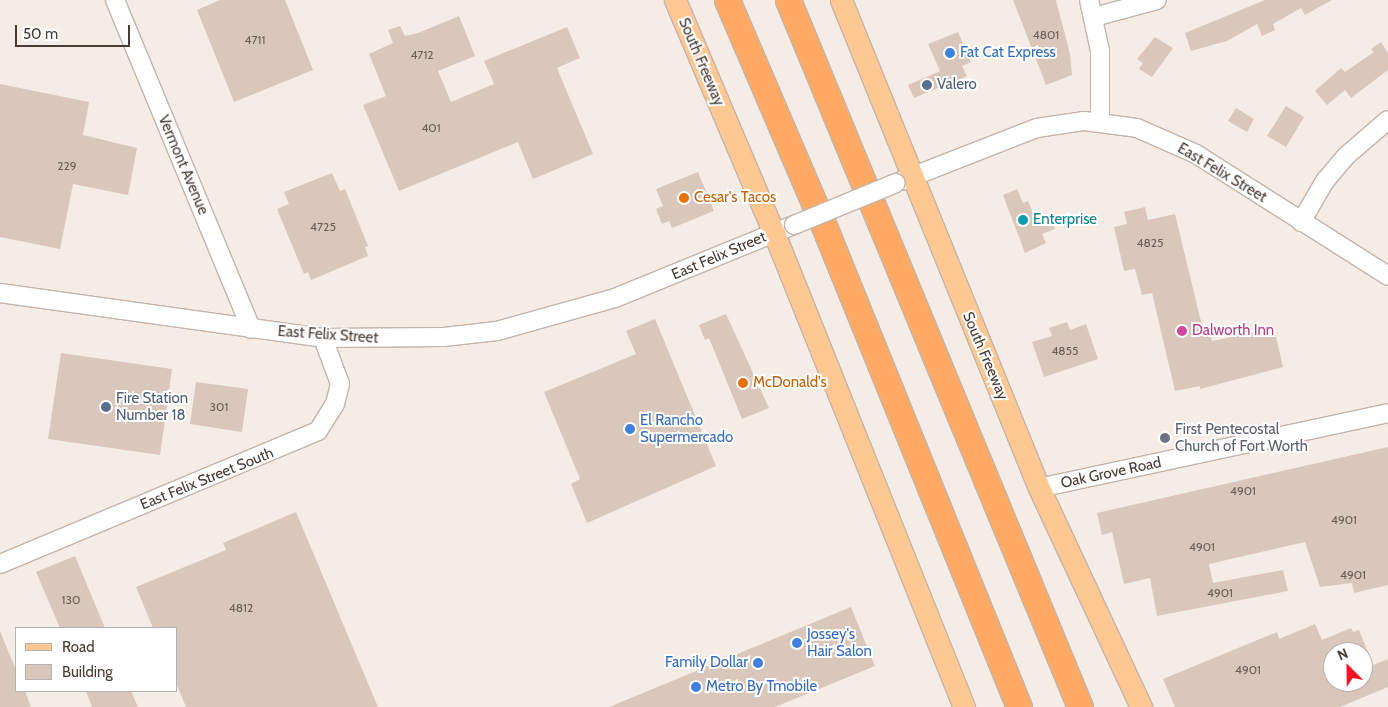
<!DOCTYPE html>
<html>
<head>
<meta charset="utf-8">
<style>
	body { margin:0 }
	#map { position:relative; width:1388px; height:707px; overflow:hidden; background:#f4ece5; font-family:Cabin,sans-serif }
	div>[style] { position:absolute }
	.building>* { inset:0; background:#dac7bc }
	.roads { filter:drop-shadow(1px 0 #c3b4a9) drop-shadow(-1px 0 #c3b4a9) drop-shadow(0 1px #c3b4a9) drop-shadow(0 -1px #c3b4a9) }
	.minor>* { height:18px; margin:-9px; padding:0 9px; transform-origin:9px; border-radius:9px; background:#fff }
	.major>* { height:21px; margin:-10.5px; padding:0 10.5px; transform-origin:10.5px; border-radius:10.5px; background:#ffc893 }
	.highway>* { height:25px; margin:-12.5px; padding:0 12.5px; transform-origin:12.5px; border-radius:12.5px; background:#ffa965 }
	.bridges { filter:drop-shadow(1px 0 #c3b4a9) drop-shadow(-1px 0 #c3b4a9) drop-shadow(0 1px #c3b4a9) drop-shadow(0 -1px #c3b4a9) }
	.minor-bridge>* { height:18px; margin:-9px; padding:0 9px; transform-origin:9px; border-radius:9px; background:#fff }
	.dots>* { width:14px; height:14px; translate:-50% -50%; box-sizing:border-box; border:2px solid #fff; border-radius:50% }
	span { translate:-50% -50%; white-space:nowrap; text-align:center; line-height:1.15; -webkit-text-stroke:4px #fff; paint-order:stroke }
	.number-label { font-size:12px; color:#6c5e56 }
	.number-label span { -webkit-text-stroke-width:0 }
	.shop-label { font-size:15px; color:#366cbe }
	.left { translate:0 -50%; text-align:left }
	.right { translate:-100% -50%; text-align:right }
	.street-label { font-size:15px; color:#473b34 }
	.service-label { font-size:15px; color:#4e5e75 }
	.food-label { font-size:15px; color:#c56008 }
	.culture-label { font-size:15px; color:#0d838f }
	.hotel-label { font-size:15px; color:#b23c85 }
	.worship-label { font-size:15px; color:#5b616d }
	.legend { position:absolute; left:15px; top:627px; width:162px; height:65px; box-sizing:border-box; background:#fff; border:1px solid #b5b1ae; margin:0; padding:6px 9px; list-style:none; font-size:15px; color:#473b34 }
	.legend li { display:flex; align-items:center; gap:10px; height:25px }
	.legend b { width:25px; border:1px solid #b5b1ae }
	.north { position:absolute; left:1323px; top:642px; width:50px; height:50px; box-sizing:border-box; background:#fff; border:1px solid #b5b1ae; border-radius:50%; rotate:337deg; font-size:14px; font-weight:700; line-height:20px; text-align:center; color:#473b34 }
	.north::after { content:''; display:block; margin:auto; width:18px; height:22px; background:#f12; clip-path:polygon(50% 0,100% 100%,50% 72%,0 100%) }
	.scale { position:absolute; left:15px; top:25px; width:115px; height:22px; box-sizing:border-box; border:2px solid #473b34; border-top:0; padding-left:6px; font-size:15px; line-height:18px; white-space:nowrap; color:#473b34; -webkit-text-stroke:4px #fff; paint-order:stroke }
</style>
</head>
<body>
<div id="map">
	<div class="building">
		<i style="clip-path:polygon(220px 0,285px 0,313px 70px,234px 102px,197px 10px)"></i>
		<i style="clip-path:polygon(1013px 0,1056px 0,1070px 54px,1072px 75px,1046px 85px)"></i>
		<i style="clip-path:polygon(1265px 0,1332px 0,1305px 15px,1301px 8px,1273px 24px,1275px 30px,1262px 36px,1257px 24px,1227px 41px,1191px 51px,1185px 33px)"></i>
		<i style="clip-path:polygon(459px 16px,475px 56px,438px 71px,451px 102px,494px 84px,484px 61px,567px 27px,580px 58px,557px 68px,593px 154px,533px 179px,518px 142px,399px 191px,363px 105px,386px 96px,369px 54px,393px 43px,388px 30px,400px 26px,405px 36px,418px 33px)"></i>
		<i style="clip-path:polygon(958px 32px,971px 62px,962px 66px,967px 76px,914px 98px,908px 85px,940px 71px,928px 44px)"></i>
		<i style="clip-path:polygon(1155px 37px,1173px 48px,1152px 77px,1139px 69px,1143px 63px,1137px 59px)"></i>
		<i style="clip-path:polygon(1381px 42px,1388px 53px,1388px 70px,1351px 98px,1345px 90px,1327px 105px,1315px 91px,1341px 68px,1345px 72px,1374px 52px,1371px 49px)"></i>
		<i style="clip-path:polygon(0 84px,89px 102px,83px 135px,137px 148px,128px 195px,73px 184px,60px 249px,0 237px)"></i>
		<i style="clip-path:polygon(1286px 106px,1304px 117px,1286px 147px,1267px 136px)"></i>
		<i style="clip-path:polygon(1236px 108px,1254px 119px,1247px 132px,1228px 121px)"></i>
		<i style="clip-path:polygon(698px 172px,714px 211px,672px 228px,669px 221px,662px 224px,656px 209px,663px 206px,656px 189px)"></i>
		<i style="clip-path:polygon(332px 173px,340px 191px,345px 189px,368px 246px,365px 247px,368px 256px,311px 280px,308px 272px,304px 274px,277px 209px,289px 204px,284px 192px)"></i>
		<i style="clip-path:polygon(1017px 189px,1023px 203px,1028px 201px,1037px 222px,1050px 217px,1055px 229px,1042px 234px,1046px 243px,1025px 253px,1003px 195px)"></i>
		<i style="clip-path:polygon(1145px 207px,1148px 220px,1175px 214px,1204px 334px,1210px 333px,1212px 341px,1274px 328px,1283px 367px,1200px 389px,1200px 386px,1175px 391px,1152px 293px,1142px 295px,1135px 269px,1124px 271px,1114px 227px,1127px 224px,1124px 212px)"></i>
		<i style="clip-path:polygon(726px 314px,769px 408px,742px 419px,709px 338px,705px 340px,699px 325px)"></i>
		<i style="clip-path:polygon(655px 319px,716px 466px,587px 523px,571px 484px,580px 479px,544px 392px,636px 354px,626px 331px)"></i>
		<i style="clip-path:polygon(1067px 322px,1070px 330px,1086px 324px,1098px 359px,1044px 377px,1032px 342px,1052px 336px,1049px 328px)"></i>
		<i style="clip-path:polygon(61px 353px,172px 369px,160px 455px,48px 439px)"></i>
		<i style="clip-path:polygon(196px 382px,248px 389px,242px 432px,190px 424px)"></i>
		<i style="clip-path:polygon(1388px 447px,1388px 585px,1354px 593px,1352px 583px,1320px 587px,1305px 542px,1209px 564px,1213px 583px,1283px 570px,1288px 591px,1157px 616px,1150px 578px,1124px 584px,1112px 532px,1102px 535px,1097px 513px)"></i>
		<i style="clip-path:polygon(296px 512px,378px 707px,186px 707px,176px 683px,176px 628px,153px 628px,136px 587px,226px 550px,223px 543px)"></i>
		<i style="clip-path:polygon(75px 556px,105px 628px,60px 628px,36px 572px)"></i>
		<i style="clip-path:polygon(851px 607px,875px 666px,775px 707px,609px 707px)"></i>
		<i style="clip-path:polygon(evenodd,1315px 624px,1322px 640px,1351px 628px,1353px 632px,1359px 630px,1373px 665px,1388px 659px,1388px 687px,1340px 707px,1175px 707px,1163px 679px,1277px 632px,1279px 639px,1315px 624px,1333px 652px,1363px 652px,1363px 682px,1333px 682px,1333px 652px)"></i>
		<i style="clip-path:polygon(0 631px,16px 670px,16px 691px,25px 691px,31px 707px,0 707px)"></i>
		<i style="clip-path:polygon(86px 691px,131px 691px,138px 707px,92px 707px)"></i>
	</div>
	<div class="roads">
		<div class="minor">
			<i style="left:115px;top:0;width:356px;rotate:67.5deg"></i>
			<i style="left:1089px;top:0;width:52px;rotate:77.8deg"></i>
			<i style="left:1100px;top:51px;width:71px;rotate:90deg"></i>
			<i style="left:1094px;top:17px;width:65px;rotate:-15.1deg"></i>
			<i style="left:901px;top:181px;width:146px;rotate:-21.3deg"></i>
			<i style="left:1037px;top:128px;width:48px;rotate:-8.5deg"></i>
			<i style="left:1084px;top:121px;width:53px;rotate:7.5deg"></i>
			<i style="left:1137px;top:128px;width:64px;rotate:23.8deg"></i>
			<i style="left:1196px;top:154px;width:227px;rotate:32.4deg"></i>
			<i style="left:1301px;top:222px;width:48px;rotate:-59.7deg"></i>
			<i style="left:1325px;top:181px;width:33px;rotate:-50deg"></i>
			<i style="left:1346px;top:156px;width:55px;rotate:-40.6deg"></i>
			<i style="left:0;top:293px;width:326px;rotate:7.9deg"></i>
			<i style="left:323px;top:338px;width:121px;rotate:-0.5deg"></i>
			<i style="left:444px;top:337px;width:53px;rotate:-6.5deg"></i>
			<i style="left:497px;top:331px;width:123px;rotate:-15.6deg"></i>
			<i style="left:615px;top:298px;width:193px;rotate:-22.2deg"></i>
			<i style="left:1039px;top:488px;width:357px;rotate:-12.1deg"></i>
			<i style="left:0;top:564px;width:345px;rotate:-22.7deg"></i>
			<i style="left:318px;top:431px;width:32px;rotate:-58deg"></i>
			<i style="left:335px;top:404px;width:21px;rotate:-76deg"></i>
			<i style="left:340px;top:384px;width:49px;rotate:-110.3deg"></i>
		</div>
		<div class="major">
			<i style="left:675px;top:0;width:253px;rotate:67deg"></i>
			<i style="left:774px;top:233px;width:511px;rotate:68.16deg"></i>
			<i style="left:841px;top:0;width:527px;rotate:67.92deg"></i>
			<i style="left:1039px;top:488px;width:242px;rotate:65deg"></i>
		</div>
		<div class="highway">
			<i style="left:727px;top:0;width:257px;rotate:66.8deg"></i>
			<i style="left:828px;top:236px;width:508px;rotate:67.93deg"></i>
			<i style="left:788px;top:0;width:765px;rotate:67.56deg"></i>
		</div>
	</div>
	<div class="bridges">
		<div class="minor-bridge">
			<i style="left:794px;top:225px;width:110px;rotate:-22.4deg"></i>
		</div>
	</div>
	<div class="dots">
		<i style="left:950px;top:53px;background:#3f7fe0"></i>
		<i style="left:927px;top:85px;background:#5c6f8a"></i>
		<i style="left:684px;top:198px;background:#e8710a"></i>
		<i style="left:1023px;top:220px;background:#0f9aa8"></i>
		<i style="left:1182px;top:331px;background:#d1479c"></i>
		<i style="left:743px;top:383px;background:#e8710a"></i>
		<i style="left:106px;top:407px;background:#5c6f8a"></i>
		<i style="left:630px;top:429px;background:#3f7fe0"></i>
		<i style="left:1165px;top:438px;background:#6b7280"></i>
		<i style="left:797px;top:643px;background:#3f7fe0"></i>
		<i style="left:758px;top:663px;background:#3f7fe0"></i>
		<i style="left:696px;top:687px;background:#3f7fe0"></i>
	</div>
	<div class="number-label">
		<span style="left:1046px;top:35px">4801</span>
		<span style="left:255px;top:40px">4711</span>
		<span style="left:422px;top:55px">4712</span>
		<span style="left:431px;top:128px">401</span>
		<span style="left:67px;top:166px">229</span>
		<span style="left:323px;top:227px">4725</span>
		<span style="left:1150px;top:243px">4825</span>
		<span style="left:1065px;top:351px">4855</span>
		<span style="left:219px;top:407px">301</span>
		<span style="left:1243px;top:491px">4901</span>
		<span style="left:1344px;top:520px">4901</span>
		<span style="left:1202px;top:547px">4901</span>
		<span style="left:1353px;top:575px">4901</span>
		<span style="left:1220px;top:593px">4901</span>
		<span style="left:71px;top:600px">130</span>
		<span style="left:241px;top:608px">4812</span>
		<span style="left:1248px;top:670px">4901</span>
	</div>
	<div class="shop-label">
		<span class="left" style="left:960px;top:53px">Fat Cat Express</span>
		<span class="left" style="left:640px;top:429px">El Rancho<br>Supermercado</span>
		<span class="left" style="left:807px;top:643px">Jossey's<br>Hair Salon</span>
		<span class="right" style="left:748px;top:663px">Family Dollar</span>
		<span class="left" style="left:706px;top:687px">Metro By Tmobile</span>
	</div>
	<div class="street-label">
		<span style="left:701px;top:62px;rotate:67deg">South Freeway</span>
		<span style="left:183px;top:165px;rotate:67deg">Vermont Avenue</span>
		<span style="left:1222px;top:173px;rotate:31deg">East Felix Street</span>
		<span style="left:719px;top:256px;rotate:-23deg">East Felix Street</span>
		<span style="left:328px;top:335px;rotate:4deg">East Felix Street</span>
		<span style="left:985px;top:356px;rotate:67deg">South Freeway</span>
		<span style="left:1111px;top:473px;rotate:-12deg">Oak Grove Road</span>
		<span style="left:207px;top:479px;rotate:-22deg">East Felix Street South</span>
	</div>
	<div class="service-label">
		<span class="left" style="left:937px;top:85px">Valero</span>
		<span class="left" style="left:116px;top:407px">Fire Station<br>Number 18</span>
	</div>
	<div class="food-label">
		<span class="left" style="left:694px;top:198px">Cesar's Tacos</span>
		<span class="left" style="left:753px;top:383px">McDonald's</span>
	</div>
	<div class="culture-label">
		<span class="left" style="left:1033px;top:220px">Enterprise</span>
	</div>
	<div class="hotel-label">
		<span class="left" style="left:1192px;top:331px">Dalworth Inn</span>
	</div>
	<div class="worship-label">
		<span class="left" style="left:1175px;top:438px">First Pentecostal<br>Church of Fort Worth</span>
	</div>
	<ul class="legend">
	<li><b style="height:6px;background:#ffc893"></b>Road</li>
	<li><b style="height:14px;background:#dac7bc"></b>Building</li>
	</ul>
	<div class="north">N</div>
	<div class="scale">50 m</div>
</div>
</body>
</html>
